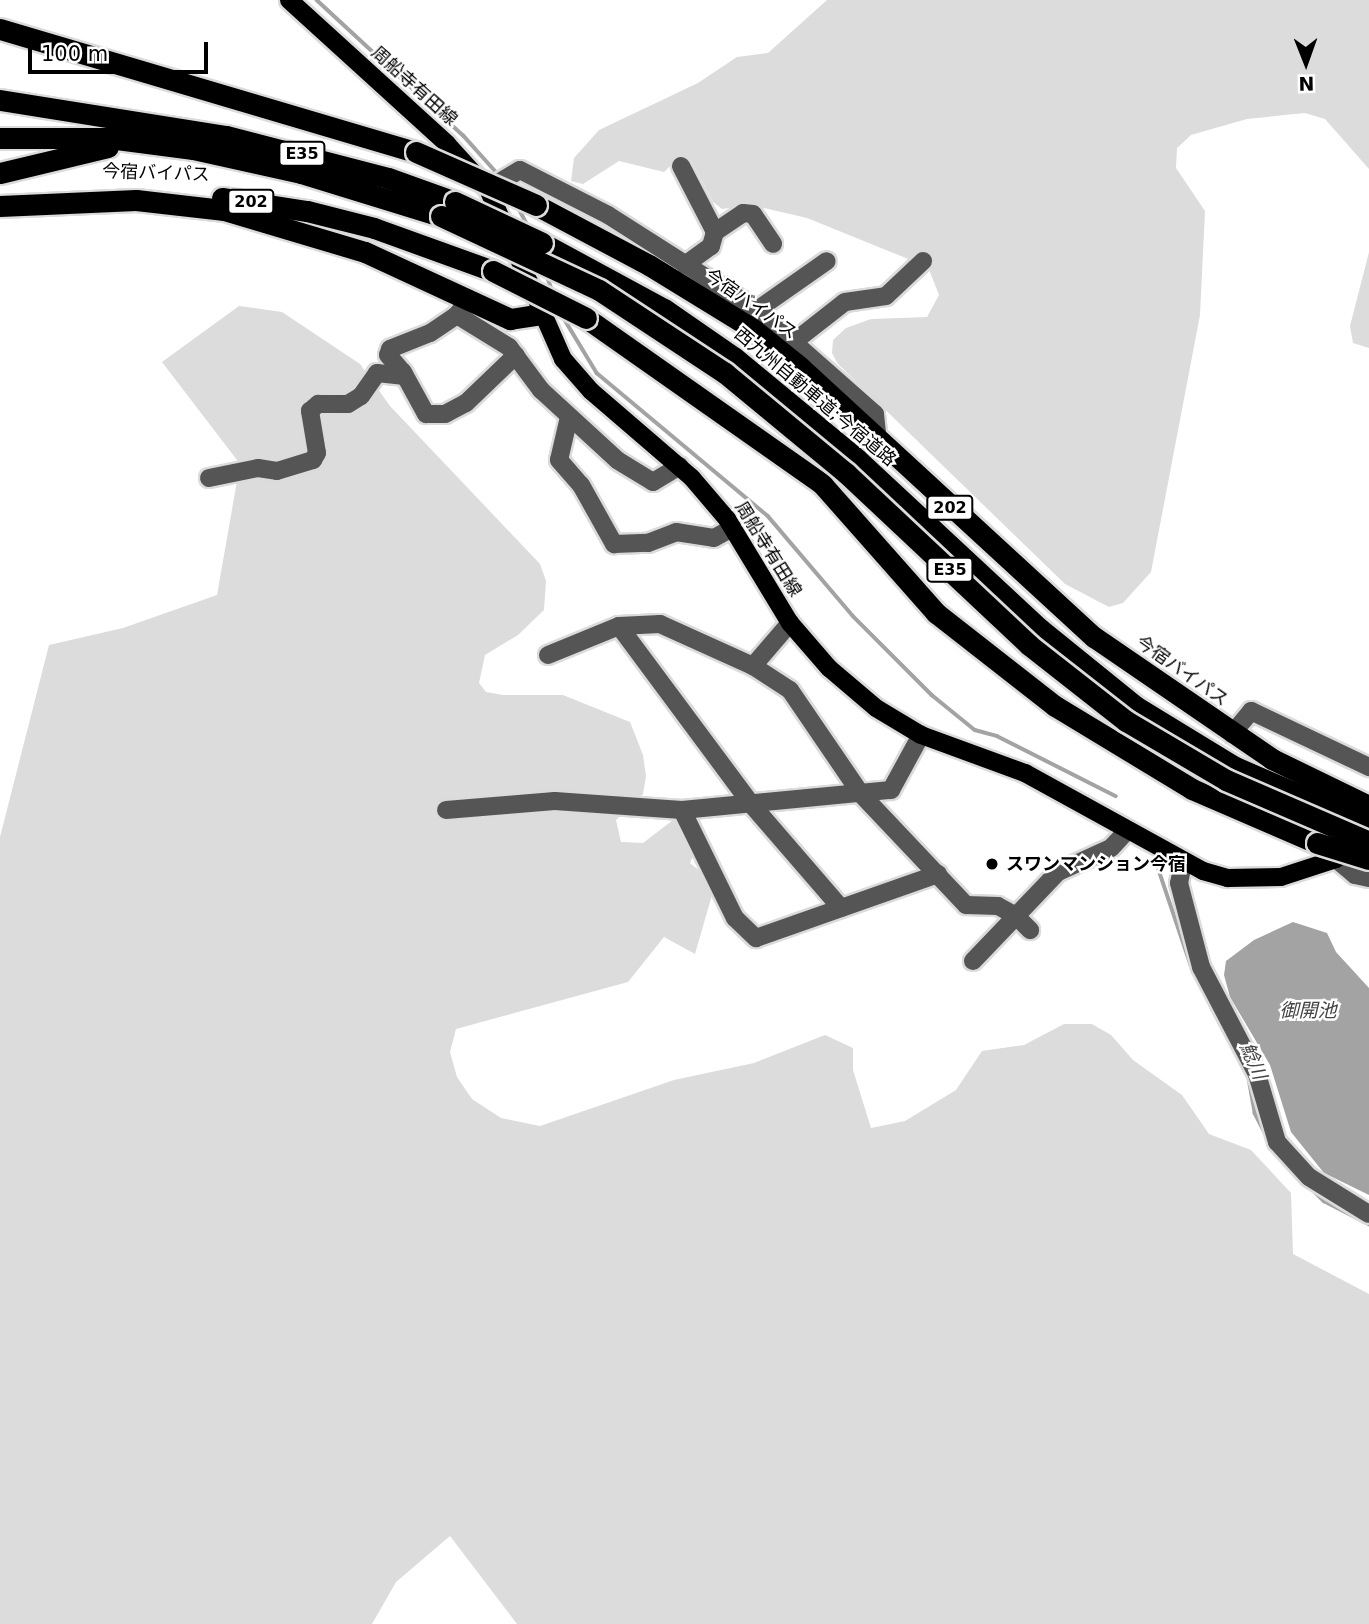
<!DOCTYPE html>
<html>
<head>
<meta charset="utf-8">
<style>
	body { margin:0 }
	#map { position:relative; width:1369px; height:1624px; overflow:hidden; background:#fff; font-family:"DejaVu Sans","Noto Sans JP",sans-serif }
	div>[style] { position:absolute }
	.green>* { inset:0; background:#dcdcdc }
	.water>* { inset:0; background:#a3a3a3 }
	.stream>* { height:3.5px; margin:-1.75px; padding:0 1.75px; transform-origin:1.75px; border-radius:1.75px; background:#a3a3a3 }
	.roads { filter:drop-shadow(2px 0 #dbdbdb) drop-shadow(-2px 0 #dbdbdb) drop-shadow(0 2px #dbdbdb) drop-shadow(0 -2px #dbdbdb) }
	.minor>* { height:18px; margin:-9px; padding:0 9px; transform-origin:9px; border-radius:9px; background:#555 }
	.major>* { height:18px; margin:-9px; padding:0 9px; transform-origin:9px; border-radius:9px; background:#000 }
	.highway>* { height:21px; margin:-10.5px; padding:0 10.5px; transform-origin:10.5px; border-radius:10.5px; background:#000 }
	.bridges { filter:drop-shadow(2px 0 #dbdbdb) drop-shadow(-2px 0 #dbdbdb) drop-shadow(0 2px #dbdbdb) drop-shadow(0 -2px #dbdbdb) }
	.highway-bridge>* { height:21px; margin:-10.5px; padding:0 10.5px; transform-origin:10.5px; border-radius:10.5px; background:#000 }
	.dots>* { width:19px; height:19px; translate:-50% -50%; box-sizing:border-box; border:4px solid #fff; border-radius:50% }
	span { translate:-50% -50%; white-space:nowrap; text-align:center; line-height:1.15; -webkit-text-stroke:5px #fff; paint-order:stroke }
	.shield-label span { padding:2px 5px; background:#fff; border:2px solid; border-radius:5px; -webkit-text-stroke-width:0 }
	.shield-label { font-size:16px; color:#000; font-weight:700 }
	.street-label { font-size:18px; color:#000 }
	.poi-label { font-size:18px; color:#000; font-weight:700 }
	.left { translate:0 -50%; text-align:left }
	.water-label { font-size:19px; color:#444; font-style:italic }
	.north { position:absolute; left:1271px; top:28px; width:70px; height:70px; -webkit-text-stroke:5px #fff; paint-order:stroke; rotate:179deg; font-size:19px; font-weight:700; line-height:28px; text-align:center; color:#000 }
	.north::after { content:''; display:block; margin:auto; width:24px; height:32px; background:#000; clip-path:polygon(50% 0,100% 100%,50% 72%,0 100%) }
	.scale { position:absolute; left:28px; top:42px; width:180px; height:32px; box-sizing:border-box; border:4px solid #000; border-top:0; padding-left:9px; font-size:21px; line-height:24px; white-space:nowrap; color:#000; -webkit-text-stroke:5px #fff; paint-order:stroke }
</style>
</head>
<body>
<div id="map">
	<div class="green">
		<i style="clip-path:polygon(827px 0,1369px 0,1369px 169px,1325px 119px,1305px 113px,1247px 119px,1191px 135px,1177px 148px,1176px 168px,1205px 211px,1200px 315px,1151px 572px,1123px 603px,1109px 607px,1065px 584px,838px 364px,832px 353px,833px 340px,846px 328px,871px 319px,927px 317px,939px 295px,928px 267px,807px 218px,751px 205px,722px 209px,713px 202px,690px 158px,680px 157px,664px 172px,619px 161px,583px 184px,571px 181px,574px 158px,599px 130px,698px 83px,737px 57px,768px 53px)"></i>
		<i style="clip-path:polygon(1369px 252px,1369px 348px,1353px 343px,1350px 326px)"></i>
		<i style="clip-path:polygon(239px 306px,282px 312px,360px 364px,390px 406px,540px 564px,546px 581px,544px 610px,518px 635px,485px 655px,479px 683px,486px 692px,503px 695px,563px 695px,630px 722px,643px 755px,646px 776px,643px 794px,616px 820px,621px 842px,643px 843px,677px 817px,695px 851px,690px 863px,701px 872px,712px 895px,695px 954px,664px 937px,628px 982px,456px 1029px,450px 1052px,457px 1077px,472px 1099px,501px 1118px,540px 1126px,674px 1080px,754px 1063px,825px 1035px,853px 1048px,853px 1070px,871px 1128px,905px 1121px,956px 1090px,982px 1051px,1024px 1045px,1064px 1024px,1092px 1024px,1111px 1035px,1133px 1060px,1182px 1095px,1209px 1134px,1251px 1150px,1291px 1193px,1293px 1254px,1369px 1294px,1369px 1624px,517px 1624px,450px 1536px,396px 1582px,372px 1624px,0 1624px,0 837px,49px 645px,123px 628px,217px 595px,240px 464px,162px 362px)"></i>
	</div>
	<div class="water">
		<i style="clip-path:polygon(1293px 922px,1327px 933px,1336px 952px,1369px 988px,1369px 1195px,1324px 1173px,1291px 1132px,1270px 1065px,1230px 997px,1224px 975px,1226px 961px,1254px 940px)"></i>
	</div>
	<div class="stream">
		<i style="left:317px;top:0;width:199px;rotate:42.8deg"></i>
		<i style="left:463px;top:135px;width:52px;rotate:48.1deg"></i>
		<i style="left:517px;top:205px;width:24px;rotate:62deg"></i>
		<i style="left:547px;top:276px;width:17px;rotate:69deg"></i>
		<i style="left:562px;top:315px;width:68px;rotate:58.9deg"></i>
		<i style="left:597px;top:373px;width:223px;rotate:39.9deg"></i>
		<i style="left:768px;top:516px;width:131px;rotate:49.6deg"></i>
		<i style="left:853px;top:616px;width:112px;rotate:45deg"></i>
		<i style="left:932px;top:695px;width:55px;rotate:39.1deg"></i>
		<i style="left:975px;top:730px;width:23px;rotate:15deg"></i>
		<i style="left:997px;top:736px;width:133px;rotate:26.8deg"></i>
		<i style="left:1159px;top:870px;width:107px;rotate:71.4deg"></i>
		<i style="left:1211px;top:1006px;width:81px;rotate:62.2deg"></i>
		<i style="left:1249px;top:1078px;width:36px;rotate:80deg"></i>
		<i style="left:1255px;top:1113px;width:29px;rotate:63deg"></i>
		<i style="left:1310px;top:1187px;width:20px;rotate:45deg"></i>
		<i style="left:1324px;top:1201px;width:51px;rotate:27.1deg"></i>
	</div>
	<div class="roads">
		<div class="minor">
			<i style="left:681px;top:166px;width:74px;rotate:62.7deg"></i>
			<i style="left:715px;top:232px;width:15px;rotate:106deg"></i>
			<i style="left:711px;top:246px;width:32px;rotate:144deg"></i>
			<i style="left:488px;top:189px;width:37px;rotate:-31deg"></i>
			<i style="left:520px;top:170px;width:99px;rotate:27.1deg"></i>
			<i style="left:608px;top:215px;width:177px;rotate:32.5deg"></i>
			<i style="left:757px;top:310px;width:157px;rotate:41.4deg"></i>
			<i style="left:875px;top:414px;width:19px;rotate:84deg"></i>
			<i style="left:877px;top:433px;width:7px;rotate:146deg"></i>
			<i style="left:715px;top:232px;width:34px;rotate:-34deg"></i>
			<i style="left:743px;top:213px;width:10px;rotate:6deg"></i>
			<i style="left:753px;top:214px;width:36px;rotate:56deg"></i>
			<i style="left:469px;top:299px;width:20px;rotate:127deg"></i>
			<i style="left:457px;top:315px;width:61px;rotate:31.6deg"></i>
			<i style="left:509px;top:347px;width:54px;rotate:53.3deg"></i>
			<i style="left:541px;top:390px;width:103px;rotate:42.6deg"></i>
			<i style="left:617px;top:460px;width:42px;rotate:31.4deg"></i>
			<i style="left:653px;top:482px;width:31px;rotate:-31deg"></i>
			<i style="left:757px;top:310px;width:85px;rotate:-35deg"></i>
			<i style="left:457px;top:315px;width:32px;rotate:146deg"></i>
			<i style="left:430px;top:333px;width:43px;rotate:158.2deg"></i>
			<i style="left:390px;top:349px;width:6px;rotate:108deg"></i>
			<i style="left:388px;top:355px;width:23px;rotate:49deg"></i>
			<i style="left:403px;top:372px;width:48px;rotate:61.3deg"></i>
			<i style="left:426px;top:414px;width:19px"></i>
			<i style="left:445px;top:414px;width:24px;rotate:-28deg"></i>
			<i style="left:466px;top:403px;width:69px;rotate:-43.8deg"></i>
			<i style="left:795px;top:341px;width:63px;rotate:-38deg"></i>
			<i style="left:845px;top:302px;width:41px;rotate:-8.3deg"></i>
			<i style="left:886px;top:296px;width:51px;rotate:-43.4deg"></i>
			<i style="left:569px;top:417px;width:44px;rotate:103.1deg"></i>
			<i style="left:559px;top:460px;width:33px;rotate:49deg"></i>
			<i style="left:581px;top:485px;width:68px;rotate:60.8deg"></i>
			<i style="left:614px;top:544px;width:34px;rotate:-2deg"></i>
			<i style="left:648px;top:543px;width:30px;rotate:-21deg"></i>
			<i style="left:676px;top:532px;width:38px;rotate:9deg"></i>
			<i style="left:714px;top:538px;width:21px;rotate:-29deg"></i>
			<i style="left:209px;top:478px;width:50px;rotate:-11.5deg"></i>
			<i style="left:258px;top:468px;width:19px;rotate:9deg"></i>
			<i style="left:277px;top:471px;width:38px;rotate:-17deg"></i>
			<i style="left:313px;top:460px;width:8px;rotate:-60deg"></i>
			<i style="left:317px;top:453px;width:43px;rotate:-99.5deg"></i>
			<i style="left:310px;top:411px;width:11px;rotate:-41deg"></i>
			<i style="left:318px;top:404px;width:30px"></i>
			<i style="left:348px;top:404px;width:15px;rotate:-32deg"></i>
			<i style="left:361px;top:396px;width:28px;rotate:-55deg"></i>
			<i style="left:377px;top:373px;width:28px;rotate:6deg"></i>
			<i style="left:619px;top:626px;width:223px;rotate:53.4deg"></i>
			<i style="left:752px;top:805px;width:136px;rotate:49.2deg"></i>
			<i style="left:548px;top:655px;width:77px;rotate:-22.2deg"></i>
			<i style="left:619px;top:626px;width:41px;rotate:-2.8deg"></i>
			<i style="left:660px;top:624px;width:102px;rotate:24.3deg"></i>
			<i style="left:753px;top:666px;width:44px;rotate:33deg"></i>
			<i style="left:790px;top:690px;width:126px;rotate:55.7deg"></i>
			<i style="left:861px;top:794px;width:153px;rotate:46.6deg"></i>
			<i style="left:966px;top:905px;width:32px;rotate:2deg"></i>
			<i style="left:998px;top:906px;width:21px;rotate:29deg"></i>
			<i style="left:1016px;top:916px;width:61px;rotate:-46.3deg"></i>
			<i style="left:1058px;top:872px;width:58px;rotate:-24.4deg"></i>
			<i style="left:1111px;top:848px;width:23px;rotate:-47deg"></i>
			<i style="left:753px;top:666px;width:57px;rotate:-49.3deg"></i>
			<i style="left:1232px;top:734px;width:30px;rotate:-50deg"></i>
			<i style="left:1251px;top:711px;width:131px;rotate:25.4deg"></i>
			<i style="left:446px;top:810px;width:109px;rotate:-4.7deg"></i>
			<i style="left:555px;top:801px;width:127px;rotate:4.1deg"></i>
			<i style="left:682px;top:810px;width:210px;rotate:-5.5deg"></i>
			<i style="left:891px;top:790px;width:63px;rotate:-61.4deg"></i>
			<i style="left:682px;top:810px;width:120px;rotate:63.9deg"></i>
			<i style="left:735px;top:918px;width:29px;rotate:44deg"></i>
			<i style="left:756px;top:938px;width:193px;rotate:-19.4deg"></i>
			<i style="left:1336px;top:859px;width:25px;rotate:40deg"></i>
			<i style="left:1355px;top:875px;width:14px;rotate:12deg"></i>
			<i style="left:1183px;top:863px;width:20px;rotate:101deg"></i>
			<i style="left:1179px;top:883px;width:87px;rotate:75.3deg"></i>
			<i style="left:1201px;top:967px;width:121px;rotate:62.4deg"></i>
			<i style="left:1257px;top:1074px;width:71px;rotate:73.6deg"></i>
			<i style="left:1277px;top:1142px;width:47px;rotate:47.6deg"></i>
			<i style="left:1309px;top:1177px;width:70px;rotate:31.7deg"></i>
			<i style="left:973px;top:961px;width:62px;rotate:-46.3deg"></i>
			<i style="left:1016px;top:916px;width:20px;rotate:45deg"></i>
		</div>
		<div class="major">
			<i style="left:289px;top:0;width:214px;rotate:42.3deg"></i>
			<i style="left:447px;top:144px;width:61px;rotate:47.7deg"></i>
			<i style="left:488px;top:189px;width:186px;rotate:66.2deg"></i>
			<i style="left:563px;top:359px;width:43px;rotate:48.8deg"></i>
			<i style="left:591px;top:391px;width:133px;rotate:40.7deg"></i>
			<i style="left:692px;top:478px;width:54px;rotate:49.5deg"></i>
			<i style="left:727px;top:519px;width:122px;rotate:58.8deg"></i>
			<i style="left:790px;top:623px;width:60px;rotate:49.1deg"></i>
			<i style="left:829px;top:668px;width:62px;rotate:40.4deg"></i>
			<i style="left:876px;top:708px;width:52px;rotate:31deg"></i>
			<i style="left:921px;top:735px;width:111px;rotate:20.1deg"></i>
			<i style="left:1025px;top:773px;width:203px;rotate:28.8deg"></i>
			<i style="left:1203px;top:871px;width:26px;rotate:16deg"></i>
			<i style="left:1228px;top:878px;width:53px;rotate:-1.1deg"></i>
			<i style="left:1281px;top:877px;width:58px;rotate:-18.1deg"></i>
			<i style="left:1336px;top:859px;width:22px;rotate:-34deg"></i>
		</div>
		<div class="highway">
			<i style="left:0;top:29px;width:434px;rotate:16.5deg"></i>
			<i style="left:0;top:100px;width:229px;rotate:9.1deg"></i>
			<i style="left:226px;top:136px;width:167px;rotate:14.5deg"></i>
			<i style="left:388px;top:178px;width:71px;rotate:19.7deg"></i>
			<i style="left:0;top:138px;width:109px"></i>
			<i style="left:109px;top:138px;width:85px;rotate:7.5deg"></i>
			<i style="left:193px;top:149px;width:111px;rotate:12.5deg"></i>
			<i style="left:301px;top:173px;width:146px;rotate:17.1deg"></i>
			<i style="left:0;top:173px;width:111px;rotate:-13.5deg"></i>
			<i style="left:222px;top:198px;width:86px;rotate:8.7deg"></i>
			<i style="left:307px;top:211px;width:69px;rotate:14.2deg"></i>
			<i style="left:374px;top:228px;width:127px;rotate:19.9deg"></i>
			<i style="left:536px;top:205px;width:128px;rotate:28deg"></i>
			<i style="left:649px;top:265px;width:122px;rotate:31.6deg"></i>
			<i style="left:753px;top:329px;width:59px;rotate:38.8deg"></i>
			<i style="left:799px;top:366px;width:401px;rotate:42.6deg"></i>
			<i style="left:1094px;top:637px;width:216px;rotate:34.4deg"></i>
			<i style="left:1272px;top:759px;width:108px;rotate:25.9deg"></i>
			<i style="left:0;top:206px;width:136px;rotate:-2.5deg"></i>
			<i style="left:136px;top:200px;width:89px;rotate:6.5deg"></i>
			<i style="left:224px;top:210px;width:147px;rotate:16.6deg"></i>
			<i style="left:365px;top:252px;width:160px;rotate:24.8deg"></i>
			<i style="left:510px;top:319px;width:30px;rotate:-9deg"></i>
			<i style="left:542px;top:243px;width:139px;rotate:28.4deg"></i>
			<i style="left:664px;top:309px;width:86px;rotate:34.6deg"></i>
			<i style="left:735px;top:358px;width:158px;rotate:39.6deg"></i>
			<i style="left:857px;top:459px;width:250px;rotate:42.9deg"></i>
			<i style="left:1040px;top:629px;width:122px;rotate:39deg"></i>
			<i style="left:1135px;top:706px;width:117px;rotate:31.4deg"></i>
			<i style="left:1235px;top:767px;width:146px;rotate:23.4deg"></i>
			<i style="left:586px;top:318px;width:289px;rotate:35.1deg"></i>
			<i style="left:822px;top:484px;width:172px;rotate:48.5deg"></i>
			<i style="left:936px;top:613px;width:151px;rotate:38deg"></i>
			<i style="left:1055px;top:706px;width:160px;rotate:31.2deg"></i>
			<i style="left:1192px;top:789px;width:136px;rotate:23.4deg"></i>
		</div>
	</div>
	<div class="bridges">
		<div class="highway-bridge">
			<i style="left:416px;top:152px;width:131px;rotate:23.8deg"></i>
			<i style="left:455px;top:202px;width:96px;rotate:25.2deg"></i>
			<i style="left:441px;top:216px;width:174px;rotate:25.1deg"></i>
			<i style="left:599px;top:290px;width:151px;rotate:33.4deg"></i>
			<i style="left:725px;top:373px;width:157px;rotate:39.6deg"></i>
			<i style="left:846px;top:473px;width:251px;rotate:43.2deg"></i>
			<i style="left:1029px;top:645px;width:123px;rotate:38.1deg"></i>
			<i style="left:1126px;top:721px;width:116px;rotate:30.5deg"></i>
			<i style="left:1226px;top:780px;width:156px;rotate:23.4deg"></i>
			<i style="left:493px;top:271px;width:104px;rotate:26.8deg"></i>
			<i style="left:1317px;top:843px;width:54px;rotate:17.1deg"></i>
		</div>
	</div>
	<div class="dots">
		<i style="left:992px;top:864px;background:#000"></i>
	</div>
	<div class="shield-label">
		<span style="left:302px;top:154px">E35</span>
		<span style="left:251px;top:202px">202</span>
		<span style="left:950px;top:508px">202</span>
		<span style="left:950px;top:570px">E35</span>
	</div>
	<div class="street-label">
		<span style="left:414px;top:86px;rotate:42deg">周船寺有田線</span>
		<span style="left:156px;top:173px;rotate:2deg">今宿バイパス</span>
		<span style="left:751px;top:304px;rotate:35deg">今宿バイパス</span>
		<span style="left:815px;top:397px;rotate:40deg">西九州自動車道;今宿道路</span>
		<span style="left:768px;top:549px;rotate:58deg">周船寺有田線</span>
		<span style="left:1182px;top:671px;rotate:35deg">今宿バイパス</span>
	</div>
	<div class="poi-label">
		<span class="left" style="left:1006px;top:864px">スワンマンション今宿</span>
	</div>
	<div class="water-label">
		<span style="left:1308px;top:1011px">御開池</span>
		<span style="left:1253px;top:1061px;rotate:67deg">鯰川</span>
	</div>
	<div class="north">N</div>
	<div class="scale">100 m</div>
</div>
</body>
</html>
